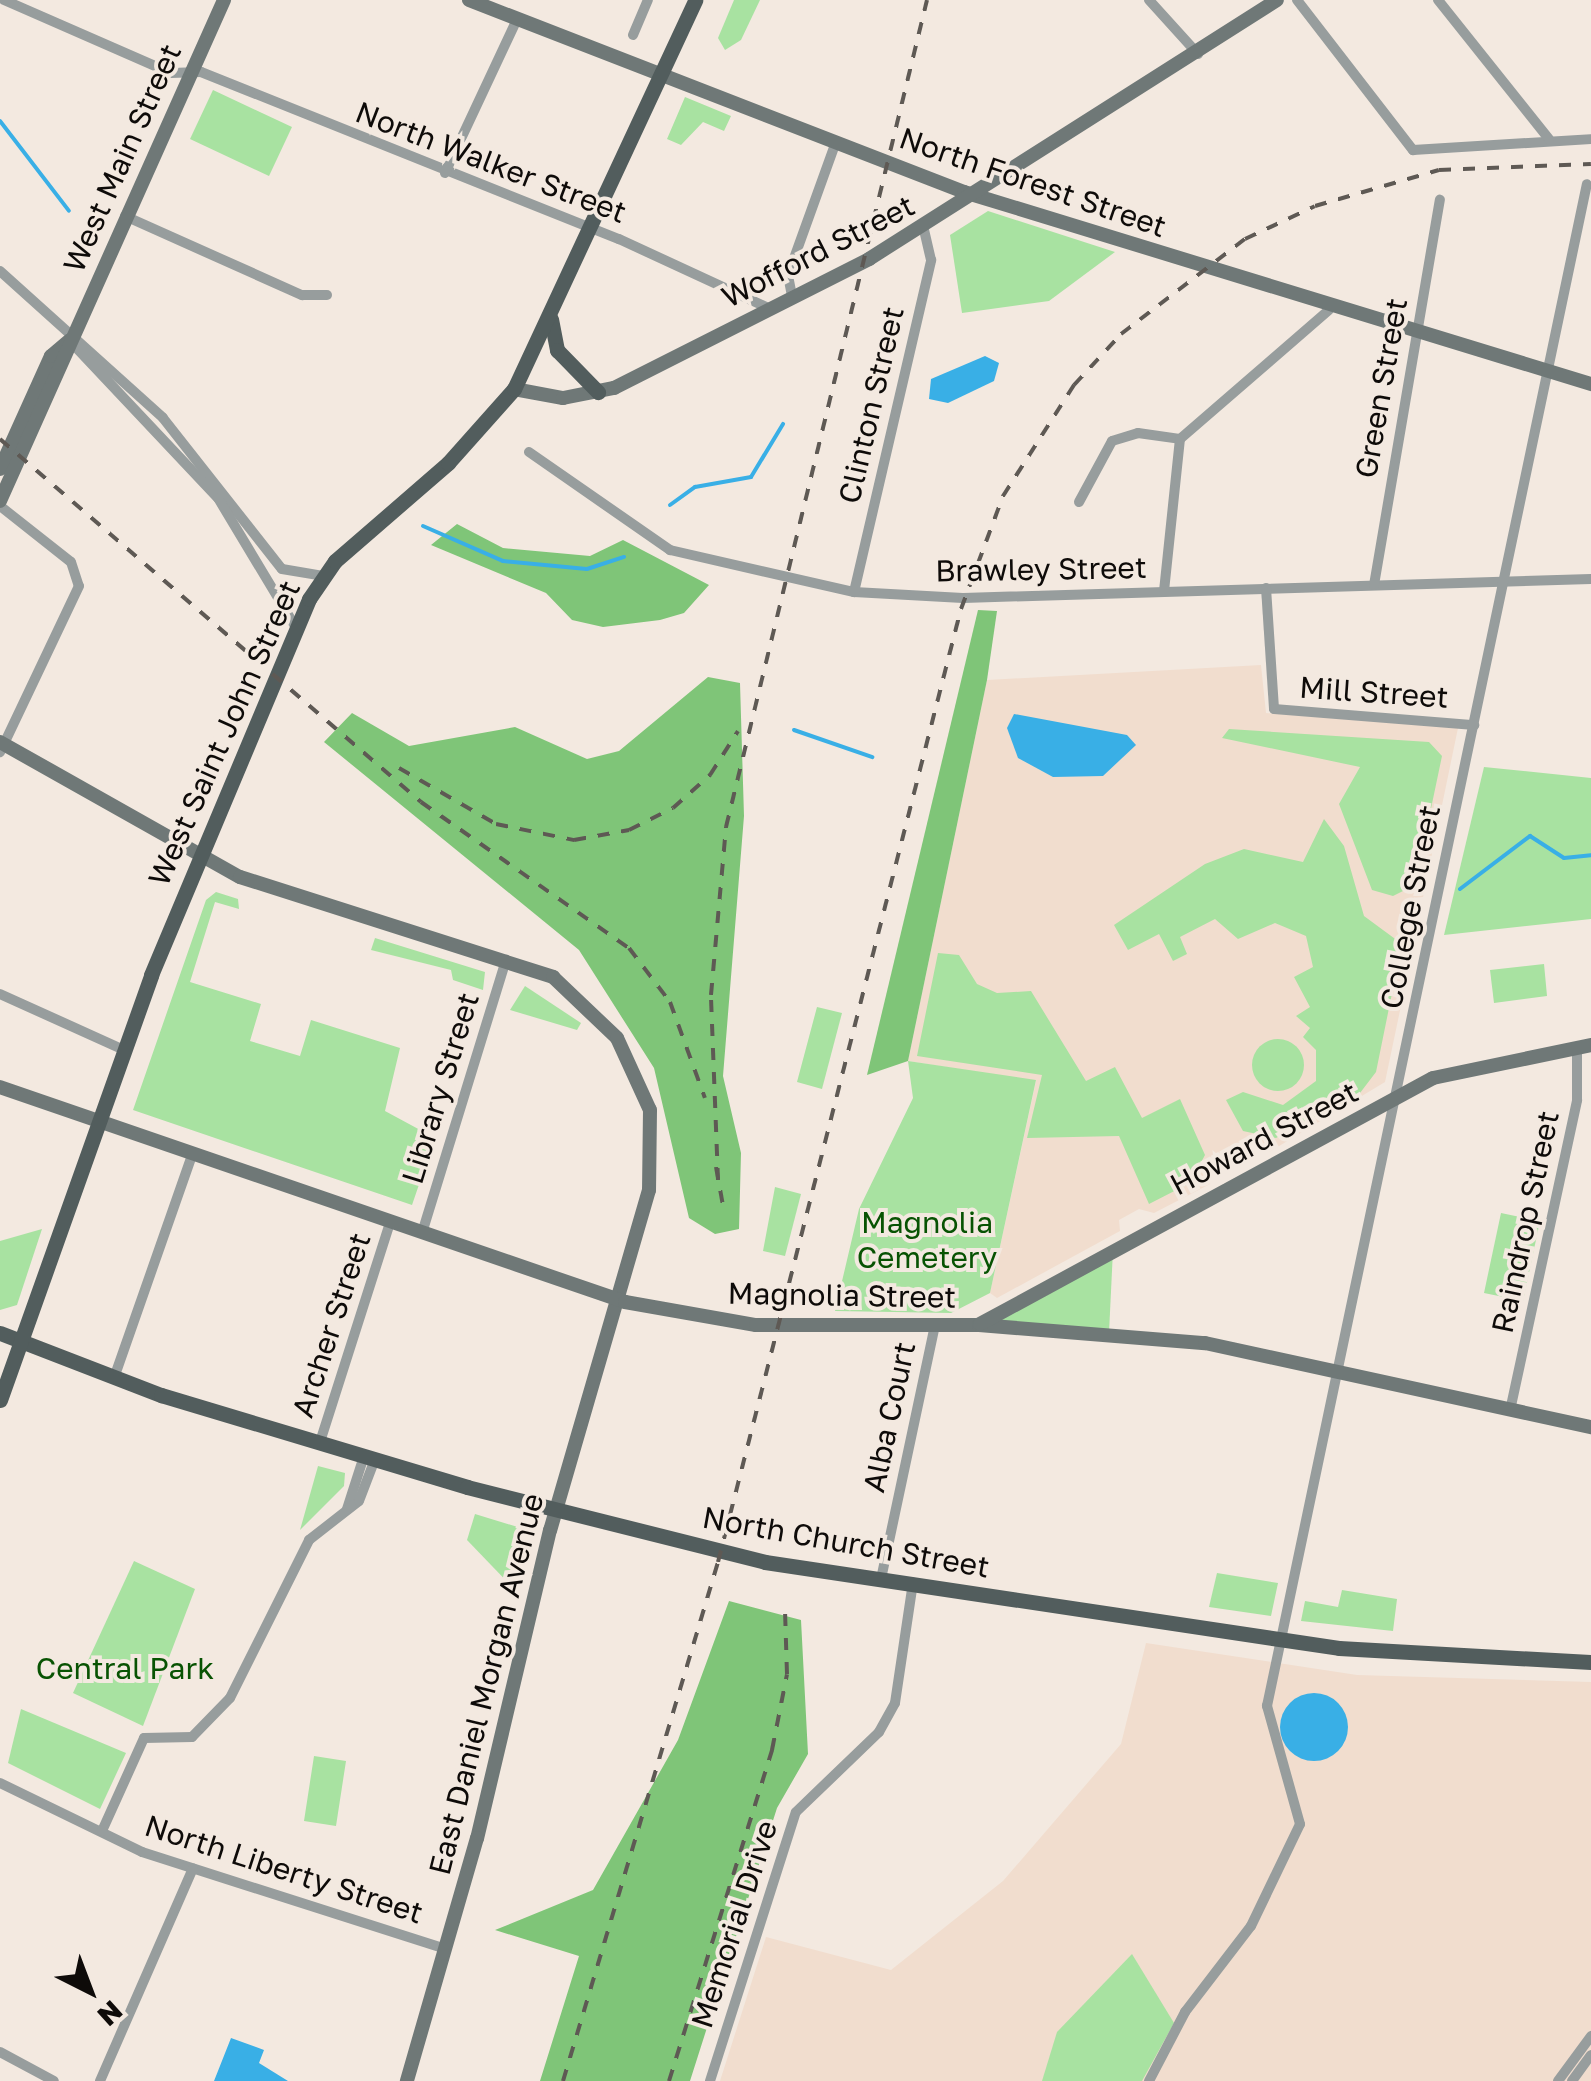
<!DOCTYPE html>
<style>
body{margin:0}
#map{position:relative;width:1591px;height:2081px;overflow:hidden;background:#f3e9e0;font-family:"Golos Text",sans-serif}
div>[style]{position:absolute}
[style*='--x']{left:calc(var(--x)*1px);top:calc(var(--y)*1px);width:calc(var(--w)*1px);rotate:calc(var(--a)*1deg)}
.education>*{inset:0;background:#f1ddce}
.green>*{inset:0;background:#a8e2a1}
.round{border-radius:50%}
.forest>*{inset:0;background:#7fc578}
.water>*{inset:0;background:#39afe6}
.stream>*{height:4px;margin:-2px;padding:0 2px;transform-origin:2px;border-radius:2px;background:#39afe6}
.street>*{height:10px;margin:-5px;padding:0 5px;transform-origin:5px;border-radius:5px;background:#979d9d}
.secondary>*{height:14px;margin:-7px;padding:0 7px;transform-origin:7px;border-radius:7px;background:#6f7877}
.primary>*{height:15px;margin:-7.5px;padding:0 7.5px;transform-origin:7.5px;border-radius:7.5px;background:#525d5d}
.rail>*{height:4px;margin-top:-2px;transform-origin:0;background:repeating-linear-gradient(90deg,#5e5954 0 12px,transparent 0 24px)}
span{translate:-50% -50%;white-space:nowrap;text-align:center;line-height:1.15;-webkit-text-stroke:8px #f3e9e0;paint-order:stroke}
.street-label{font-size:30px;color:#0e0b09}
.park-label{font-size:30px;color:#085303}
.north{position:absolute;left:40px;top:1941px;width:100px;height:100px;-webkit-text-stroke:8px #f3e9e0;paint-order:stroke;rotate:138deg;font-size:28px;font-weight:700;line-height:40px;text-align:center;color:#0e0b09}
.north::after{content:'';display:block;margin:auto;width:35px;height:45px;background:#0e0b09;clip-path:polygon(50% 0,100% 100%,50% 72%,0 100%)}
</style>
<div id="map">
<div class="education">
<i style="clip-path:polygon(1261px 665px,1266px 713px,1458px 728px,1423px 897px,1411px 898px,1404px 929px,1415px 939px,1385px 1082px,1269px 1152px,1256px 1138px,1214px 1160px,1210px 1184px,1154px 1213px,1139px 1209px,1119px 1220px,1120px 1231px,997px 1298px,990px 1293px,1036px 1081px,908px 1061px,987px 680px)"></i>
<i style="clip-path:polygon(1146px 1643px,1357px 1675px,1591px 1682px,1591px 2081px,720px 2081px,766px 1937px,891px 1970px,1003px 1881px,1121px 1744px)"></i>
</div>
<div class="green">
<i style="clip-path:polygon(734px 0,760px 0,741px 40px,725px 50px,718px 38px)"></i>
<i style="clip-path:polygon(213px 90px,292px 127px,269px 176px,190px 139px)"></i>
<i style="clip-path:polygon(685px 97px,731px 116px,724px 131px,703px 122px,681px 145px,667px 139px)"></i>
<i style="clip-path:polygon(988px 211px,1115px 252px,1049px 301px,962px 313px,950px 235px)"></i>
<i style="clip-path:polygon(1229px 729px,1429px 742px,1442px 756px,1415px 885px,1393px 896px,1372px 890px,1339px 804px,1360px 767px,1222px 738px)"></i>
<i style="clip-path:polygon(1484px 767px,1591px 778px,1591px 919px,1444px 935px)"></i>
<i style="clip-path:polygon(1324px 819px,1344px 846px,1364px 916px,1402px 944px,1376px 1072px,1360px 1093px,1276px 1138px,1243px 1131px,1226px 1100px,1243px 1092px,1283px 1105px,1316px 1081px,1316px 1050px,1303px 1037px,1310px 1028px,1296px 1016px,1310px 1007px,1294px 977px,1313px 967px,1306px 936px,1275px 923px,1238px 939px,1215px 919px,1180px 937px,1187px 954px,1173px 961px,1159px 934px,1128px 950px,1114px 925px,1205px 864px,1244px 849px,1303px 862px)"></i>
<i style="clip-path:polygon(216px 892px,238px 899px,239px 909px,215px 902px,190px 982px,261px 1004px,250px 1041px,300px 1056px,311px 1020px,400px 1048px,385px 1111px,435px 1138px,412px 1205px,133px 1110px,206px 900px)"></i>
<i style="clip-path:polygon(375px 938px,485px 972px,483px 990px,453px 980px,451px 970px,371px 950px)"></i>
<i style="clip-path:polygon(938px 953px,959px 955px,977px 984px,997px 993px,1031px 991px,1086px 1081px,1115px 1067px,1142px 1118px,1180px 1099px,1205px 1155px,1190px 1183px,1149px 1204px,1119px 1136px,1027px 1138px,1042px 1075px,917px 1056px)"></i>
<i style="clip-path:polygon(1544px 964px,1547px 996px,1494px 1003px,1490px 970px)"></i>
<i style="clip-path:polygon(525px 986px,581px 1023px,577px 1030px,510px 1010px)"></i>
<i style="clip-path:polygon(817px 1007px,842px 1013px,822px 1089px,797px 1082px)"></i>
<i class="round" style="left:1252px;top:1039px;width:52px;height:52px"></i>
<i style="clip-path:polygon(908px 1061px,1036px 1080px,990px 1293px,951px 1313px,835px 1311px,859px 1209px,913px 1098px)"></i>
<i style="clip-path:polygon(775px 1187px,801px 1194px,785px 1256px,763px 1251px)"></i>
<i style="clip-path:polygon(1501px 1213px,1540px 1221px,1523px 1301px,1484px 1293px)"></i>
<i style="clip-path:polygon(42px 1229px,17px 1305px,0 1310px,0 1241px)"></i>
<i style="clip-path:polygon(1113px 1250px,1109px 1333px,979px 1325px)"></i>
<i style="clip-path:polygon(318px 1466px,345px 1473px,344px 1486px,300px 1530px)"></i>
<i style="clip-path:polygon(475px 1514px,521px 1528px,513px 1588px,467px 1540px)"></i>
<i style="clip-path:polygon(134px 1561px,195px 1589px,143px 1726px,73px 1693px)"></i>
<i style="clip-path:polygon(1217px 1573px,1278px 1583px,1271px 1616px,1209px 1607px)"></i>
<i style="clip-path:polygon(1342px 1590px,1397px 1599px,1393px 1631px,1301px 1621px,1305px 1601px,1338px 1607px)"></i>
<i style="clip-path:polygon(21px 1709px,126px 1753px,100px 1809px,8px 1763px)"></i>
<i style="clip-path:polygon(314px 1756px,346px 1761px,336px 1826px,304px 1821px)"></i>
<i style="clip-path:polygon(1132px 1954px,1174px 2023px,1142px 2081px,1042px 2081px,1057px 2032px)"></i>
</div>
<div class="forest">
<i style="clip-path:polygon(457px 524px,503px 548px,590px 556px,623px 540px,709px 585px,684px 613px,660px 620px,603px 627px,572px 620px,546px 593px,431px 545px)"></i>
<i style="clip-path:polygon(978px 610px,997px 611px,987px 680px,908px 1061px,867px 1075px)"></i>
<i style="clip-path:polygon(708px 677px,740px 683px,744px 816px,723px 1076px,741px 1153px,739px 1229px,715px 1234px,689px 1218px,654px 1068px,579px 950px,324px 742px,352px 713px,409px 746px,515px 727px,587px 759px,619px 751px)"></i>
<i style="clip-path:polygon(729px 1601px,801px 1620px,808px 1754px,777px 1808px,690px 2081px,540px 2081px,579px 1956px,495px 1930px,593px 1890px,678px 1740px)"></i>
</div>
<div class="water">
<i style="clip-path:polygon(985px 356px,999px 363px,994px 381px,948px 403px,929px 399px,931px 379px)"></i>
<i style="clip-path:polygon(1014px 714px,1127px 735px,1136px 745px,1103px 776px,1053px 777px,1018px 758px,1007px 728px)"></i>
<i class="round" style="left:1280px;top:1693px;width:68px;height:68px"></i>
<i style="clip-path:polygon(231px 2038px,264px 2050px,259px 2063px,288px 2081px,214px 2081px)"></i>
</div>
<div class="stream">
<i style="--x:0;--y:121;--w:113;--a:52.5"></i>
<i style="--x:670;--y:505;--w:31;--a:-36"></i>
<i style="--x:695;--y:487;--w:57;--a:-10.1"></i>
<i style="--x:751;--y:477;--w:62;--a:-58.9"></i>
<i style="--x:423;--y:526;--w:87;--a:23.6"></i>
<i style="--x:503;--y:561;--w:84;--a:5.4"></i>
<i style="--x:587;--y:569;--w:39;--a:-18"></i>
<i style="--x:794;--y:730;--w:83;--a:19.1"></i>
<i style="--x:1460;--y:889;--w:88;--a:-37.1"></i>
<i style="--x:1530;--y:836;--w:40;--a:32.9"></i>
<i style="--x:1564;--y:858;--w:27;--a:-6"></i>
</div>
<div class="street">
<i style="--x:4;--y:0;--w:182;--a:23.6"></i>
<i style="--x:171;--y:73;--w:30;--a:-2"></i>
<i style="--x:201;--y:72;--w:450;--a:21.8"></i>
<i style="--x:619;--y:239;--w:164;--a:24.8"></i>
<i style="--x:1149;--y:0;--w:73;--a:47.8"></i>
<i style="--x:1297;--y:0;--w:190;--a:52.3"></i>
<i style="--x:1413;--y:150;--w:178;--a:-3.5"></i>
<i style="--x:1438;--y:0;--w:178;--a:51.4"></i>
<i style="--x:633;--y:35;--w:38;--a:-67"></i>
<i style="--x:445;--y:173;--w:170;--a:-64.9"></i>
<i style="--x:125;--y:216;--w:194;--a:24.1"></i>
<i style="--x:302;--y:295;--w:25;--a:0"></i>
<i style="--x:0;--y:271;--w:219;--a:42"></i>
<i style="--x:163;--y:418;--w:192;--a:51.8"></i>
<i style="--x:282;--y:569;--w:43;--a:9.5"></i>
<i style="--x:792;--y:296;--w:21;--a:-101"></i>
<i style="--x:788;--y:275;--w:141;--a:-70.2"></i>
<i style="--x:70;--y:341;--w:216;--a:46.7"></i>
<i style="--x:218;--y:498;--w:152;--a:59"></i>
<i style="--x:529;--y:452;--w:172;--a:34.8"></i>
<i style="--x:670;--y:550;--w:189;--a:12.9"></i>
<i style="--x:854;--y:592;--w:109;--a:3.2"></i>
<i style="--x:963;--y:598;--w:628;--a:-1.73"></i>
<i style="--x:1079;--y:502;--w:69;--a:-61.6"></i>
<i style="--x:1112;--y:441;--w:27;--a:-17"></i>
<i style="--x:1138;--y:433;--w:42;--a:8.1"></i>
<i style="--x:0;--y:506;--w:90;--a:38.3"></i>
<i style="--x:71;--y:562;--w:25;--a:72"></i>
<i style="--x:79;--y:586;--w:184;--a:115.4"></i>
<i style="--x:1374;--y:585;--w:391;--a:-80.3"></i>
<i style="--x:1266;--y:588;--w:121;--a:86.2"></i>
<i style="--x:1274;--y:709;--w:201;--a:4.6"></i>
<i style="--x:1164;--y:591;--w:153;--a:-84"></i>
<i style="--x:1180;--y:439;--w:197;--a:-40.9"></i>
<i style="--x:854;--y:592;--w:341;--a:-76.9"></i>
<i style="--x:931;--y:260;--w:31;--a:-103"></i>
<i style="--x:0;--y:994;--w:136;--a:24.3"></i>
<i style="--x:422;--y:1233;--w:286;--a:-72.9"></i>
<i style="--x:114;--y:1378;--w:236;--a:-70.7"></i>
<i style="--x:1511;--y:1406;--w:313;--a:-77.8"></i>
<i style="--x:1577;--y:1100;--w:53;--a:-90"></i>
<i style="--x:320;--y:1442;--w:231;--a:-72.3"></i>
<i style="--x:347;--y:1509;--w:56;--a:-72.2"></i>
<i style="--x:881;--y:1579;--w:260;--a:-78"></i>
<i style="--x:0;--y:1783;--w:158;--a:25.9"></i>
<i style="--x:142;--y:1852;--w:319;--a:17.7"></i>
<i style="--x:102;--y:1831;--w:102;--a:-65.7"></i>
<i style="--x:144;--y:1738;--w:48;--a:-1.2"></i>
<i style="--x:192;--y:1737;--w:54;--a:-45.7"></i>
<i style="--x:230;--y:1698;--w:177;--a:-63.4"></i>
<i style="--x:309;--y:1540;--w:63;--a:-38"></i>
<i style="--x:359;--y:1501;--w:45;--a:-69.1"></i>
<i style="--x:0;--y:2052;--w:61;--a:28.2"></i>
<i style="--x:100;--y:2081;--w:232;--a:-66.4"></i>
<i style="--x:710;--y:2081;--w:282;--a:-72.3"></i>
<i style="--x:796;--y:1812;--w:115;--a:-43.9"></i>
<i style="--x:879;--y:1732;--w:33;--a:-61"></i>
<i style="--x:895;--y:1703;--w:122;--a:-81.5"></i>
<i style="--x:1149;--y:2081;--w:78;--a:-62.4"></i>
<i style="--x:1185;--y:2012;--w:108;--a:-52.5"></i>
<i style="--x:1251;--y:1926;--w:113;--a:-64.3"></i>
<i style="--x:1300;--y:1824;--w:123;--a:-105.6"></i>
<i style="--x:1267;--y:1706;--w:1555;--a:-78.13"></i>
<i style="--x:1558;--y:2081;--w:56;--a:-53.7"></i>
<i style="--x:1572;--y:2081;--w:32;--a:-54"></i>
</div>
<div class="secondary">
<i style="--x:469;--y:0;--w:531;--a:21.2"></i>
<i style="--x:964;--y:192;--w:656;--a:17.03"></i>
<i style="--x:514;--y:389;--w:50;--a:10.4"></i>
<i style="--x:563;--y:398;--w:52;--a:-11.1"></i>
<i style="--x:614;--y:388;--w:286;--a:-26.8"></i>
<i style="--x:869;--y:259;--w:483;--a:-32.4"></i>
<i style="--x:0;--y:469;--w:124;--a:-65.7"></i>
<i style="--x:51;--y:356;--w:25;--a:-40"></i>
<i style="--x:0;--y:501;--w:549;--a:-65.91"></i>
<i style="--x:0;--y:742;--w:275;--a:29.4"></i>
<i style="--x:240;--y:877;--w:329;--a:17.7"></i>
<i style="--x:553;--y:977;--w:88;--a:43.6"></i>
<i style="--x:617;--y:1038;--w:79;--a:65.4"></i>
<i style="--x:650;--y:1110;--w:80;--a:90.7"></i>
<i style="--x:649;--y:1190;--w:354;--a:106.2"></i>
<i style="--x:550;--y:1530;--w:317;--a:103.3"></i>
<i style="--x:477;--y:1838;--w:253;--a:106.1"></i>
<i style="--x:0;--y:1087;--w:661;--a:18.98"></i>
<i style="--x:625;--y:1302;--w:133;--a:10"></i>
<i style="--x:756;--y:1325;--w:223;--a:0"></i>
<i style="--x:979;--y:1325;--w:227;--a:4.6"></i>
<i style="--x:1205;--y:1343;--w:395;--a:12.3"></i>
<i style="--x:980;--y:1324;--w:515;--a:-28.5"></i>
<i style="--x:1433;--y:1078;--w:161;--a:-11.8"></i>
</div>
<div class="primary">
<i style="--x:551;--y:319;--w:32;--a:79"></i>
<i style="--x:557;--y:350;--w:59;--a:45.7"></i>
<i style="--x:0;--y:1333;--w:173;--a:21.1"></i>
<i style="--x:161;--y:1395;--w:320;--a:16.7"></i>
<i style="--x:467;--y:1487;--w:307;--a:14.1"></i>
<i style="--x:765;--y:1562;--w:580;--a:8.52"></i>
<i style="--x:1339;--y:1648;--w:252;--a:3.2"></i>
<i style="--x:0;--y:1400;--w:451;--a:-70.4"></i>
<i style="--x:151;--y:975;--w:408;--a:-67.2"></i>
<i style="--x:309;--y:599;--w:46;--a:-55.6"></i>
<i style="--x:335;--y:561;--w:150;--a:-40.9"></i>
<i style="--x:448;--y:463;--w:99;--a:-48.3"></i>
<i style="--x:514;--y:389;--w:429;--a:-65"></i>
</div>
<div class="rail">
<i style="--x:0;--y:439;--w:556;--a:40.77"></i>
<i style="--x:421;--y:802;--w:254;--a:35.1"></i>
<i style="--x:629;--y:948;--w:68;--a:52.8"></i>
<i style="--x:670;--y:1002;--w:102;--a:70"></i>
<i style="--x:399;--y:768;--w:112;--a:30"></i>
<i style="--x:496;--y:824;--w:80;--a:11.6"></i>
<i style="--x:574;--y:840;--w:56;--a:-10.3"></i>
<i style="--x:629;--y:830;--w:49;--a:-26.6"></i>
<i style="--x:673;--y:808;--w:50;--a:-41.7"></i>
<i style="--x:710;--y:775;--w:52;--a:-57.5"></i>
<i style="--x:716;--y:1167;--w:45;--a:79.7"></i>
<i style="--x:718;--y:1180;--w:185;--a:-92.2"></i>
<i style="--x:711;--y:995;--w:169;--a:-84.9"></i>
<i style="--x:726;--y:827;--w:851;--a:-76.34"></i>
<i style="--x:563;--y:2081;--w:542;--a:-73.37"></i>
<i style="--x:718;--y:1562;--w:983;--a:-75.7"></i>
<i style="--x:961;--y:609;--w:121;--a:-69.6"></i>
<i style="--x:1003;--y:496;--w:132;--a:-57.4"></i>
<i style="--x:1074;--y:385;--w:69;--a:-47.3"></i>
<i style="--x:1121;--y:334;--w:156;--a:-37.5"></i>
<i style="--x:1245;--y:239;--w:77;--a:-25.2"></i>
<i style="--x:1315;--y:206;--w:129;--a:-16.2"></i>
<i style="--x:1439;--y:170;--w:152;--a:-2.3"></i>
<i style="--x:669;--y:2081;--w:347;--a:-72.7"></i>
<i style="--x:772;--y:1750;--w:77;--a:-78.8"></i>
<i style="--x:787;--y:1674;--w:62;--a:-91.8"></i>
</div>
<div class="street-label">
<span style="left:122px;top:158px;rotate:-66deg">West Main Street</span>
<span style="left:491px;top:162px;rotate:21deg">North Walker Street</span>
<span style="left:1033px;top:182px;rotate:19deg">North Forest Street</span>
<span style="left:818px;top:251px;rotate:-27deg">Wofford Street</span>
<span style="left:1381px;top:388px;rotate:-80deg">Green Street</span>
<span style="left:871px;top:405px;rotate:-77deg">Clinton Street</span>
<span style="left:1041px;top:569px;rotate:-1deg">Brawley Street</span>
<span style="left:1374px;top:692px;rotate:4deg">Mill Street</span>
<span style="left:224px;top:733px;rotate:-66deg">West Saint John Street</span>
<span style="left:1410px;top:907px;rotate:-79deg">College Street</span>
<span style="left:440px;top:1088px;rotate:-73deg">Library Street</span>
<span style="left:1264px;top:1138px;rotate:-28deg">Howard Street</span>
<span style="left:1525px;top:1222px;rotate:-78deg">Raindrop Street</span>
<span style="left:842px;top:1295px;rotate:1deg">Magnolia Street</span>
<span style="left:331px;top:1325px;rotate:-72deg">Archer Street</span>
<span style="left:889px;top:1417px;rotate:-78deg">Alba Court</span>
<span style="left:846px;top:1542px;rotate:10deg">North Church Street</span>
<span style="left:486px;top:1684px;rotate:-76deg">East Daniel Morgan Avenue</span>
<span style="left:284px;top:1869px;rotate:18deg">North Liberty Street</span>
<span style="left:734px;top:1924px;rotate:-72deg">Memorial Drive</span>
</div>
<div class="park-label">
<span style="left:927px;top:1239px">Magnolia<br>Cemetery</span>
<span style="left:125px;top:1668px">Central Park</span>
</div>
<div class="north">N</div>
</div>
